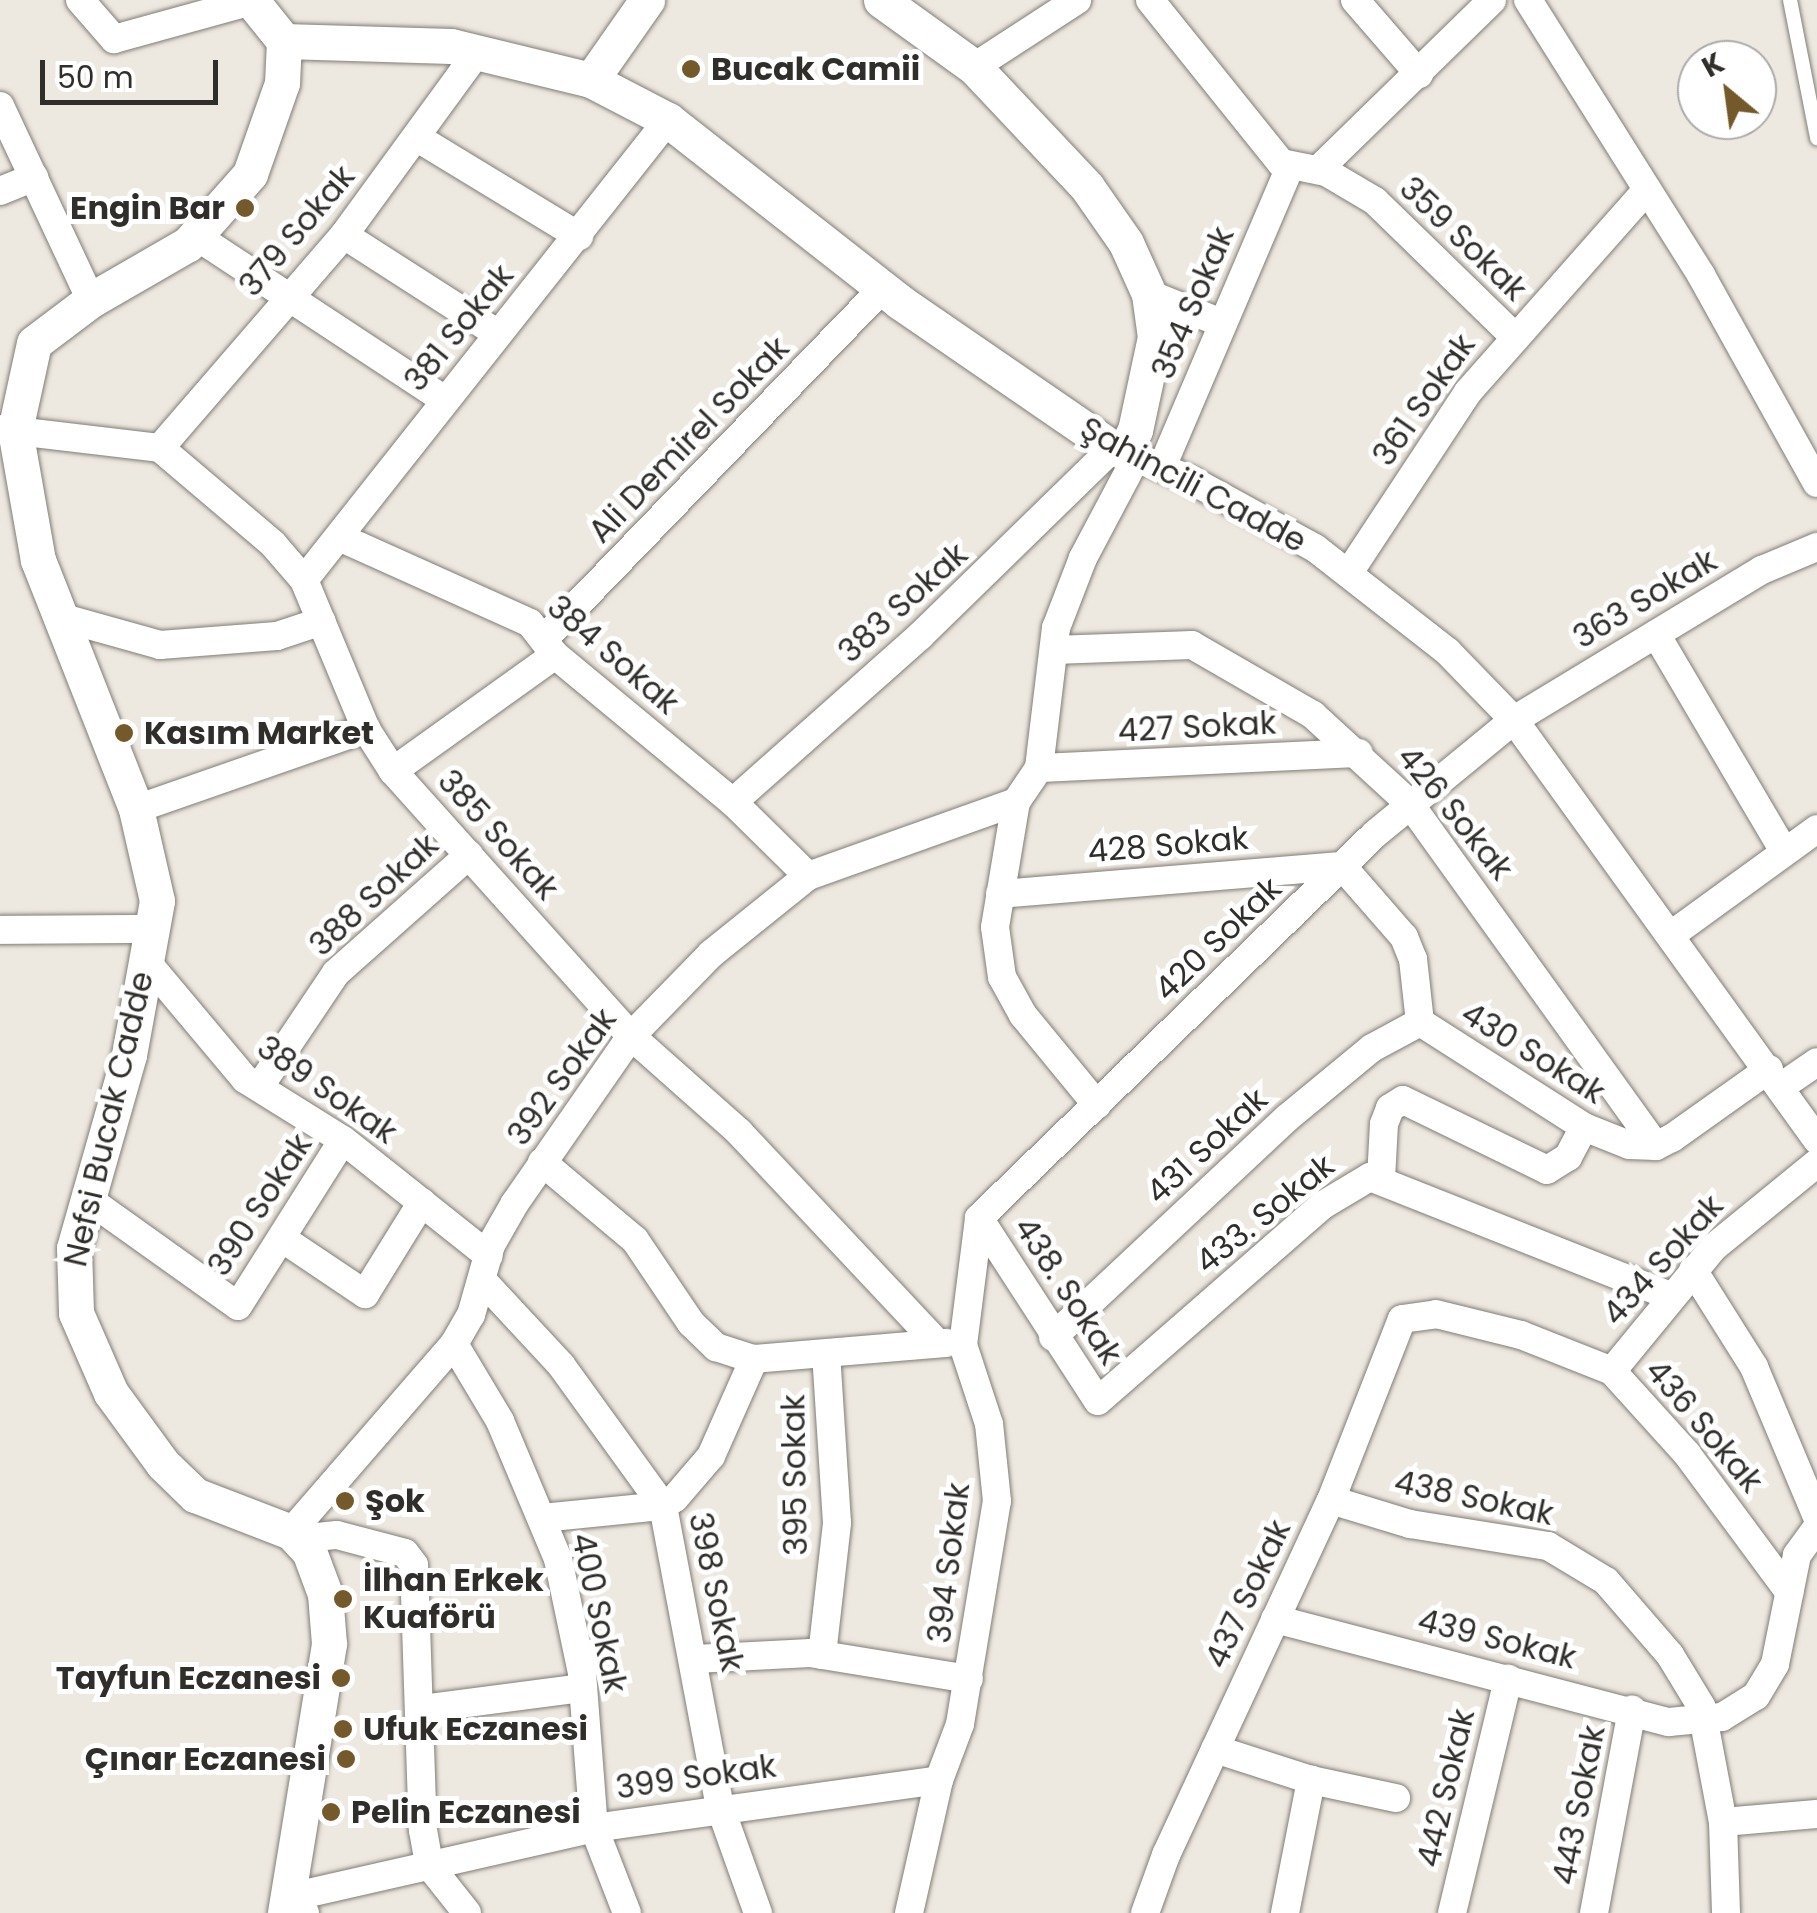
<!DOCTYPE html>
<meta charset="utf-8">
<style>
body{margin:0}
#map{position:relative;width:1817px;height:1913px;overflow:hidden;background:#ede8e0;font-family:Poppins,sans-serif}
div>[style]{position:absolute}
[style*='--x']{left:calc(var(--x)*1px);top:calc(var(--y)*1px);width:calc(var(--w)*1px);rotate:calc(var(--a)*1deg)}
.roads{filter:drop-shadow(0 0 2px #817d76) drop-shadow(0 0 2px #817d76)}
.service>*{height:14px;margin:-7px;padding:0 7px;transform-origin:7px;border-radius:7px;background:#fff}
.minor>*{height:28px;margin:-14px;padding:0 14px;transform-origin:14px;border-radius:14px;background:#fff}
.tertiary>*{height:35px;margin:-17.5px;padding:0 17.5px;transform-origin:17.5px;border-radius:17.5px;background:#fff}
.dots>*{width:28px;height:28px;translate:-50% -50%;box-sizing:border-box;border:5px solid #fff;border-radius:50%}
span{translate:-50% -50%;white-space:nowrap;text-align:center;line-height:1.15;-webkit-text-stroke:10px #fff;paint-order:stroke}
.poi-label{font-size:32px;color:#302e2b;font-weight:700}
.left{translate:0 -50%;text-align:left}
.right{translate:-100% -50%;text-align:right}
.street-label{font-size:32px;color:#302e2b}
.north{position:absolute;left:1677px;top:40px;width:100px;height:100px;box-sizing:border-box;background:#fff;border:2px solid #acabaa;border-radius:50%;rotate:331deg;font-size:28px;font-weight:700;line-height:40px;text-align:center;color:#302e2b}
.north::after{content:'';display:block;margin:auto;width:35px;height:45px;background:#74592b;clip-path:polygon(50% 0,100% 100%,50% 72%,0 100%)}
.scale{position:absolute;left:40px;top:60px;width:178px;height:45px;box-sizing:border-box;border:5px solid #302e2b;border-top:0;padding-left:12px;font-size:30px;line-height:35px;white-space:nowrap;color:#302e2b;-webkit-text-stroke:8px #fff;paint-order:stroke}
</style>
<div id="map">
<div class="roads">
<div class="service">
<i style="--x:1790;--y:0;--w:141;--a:78.9"></i>
</div>
<div class="minor">
<i style="--x:80;--y:0;--w:52;--a:48.9"></i>
<i style="--x:114;--y:39;--w:143;--a:-15.4"></i>
<i style="--x:1150;--y:0;--w:209;--a:51.2"></i>
<i style="--x:1281;--y:163;--w:46;--a:11.3"></i>
<i style="--x:1326;--y:172;--w:57;--a:30.6"></i>
<i style="--x:1375;--y:201;--w:192;--a:44.2"></i>
<i style="--x:1355;--y:0;--w:98;--a:49.1"></i>
<i style="--x:1528;--y:0;--w:325;--a:57.8"></i>
<i style="--x:1701;--y:275;--w:238;--a:60.9"></i>
<i style="--x:974;--y:67;--w:123;--a:-33"></i>
<i style="--x:0;--y:106;--w:214;--a:64.9"></i>
<i style="--x:416;--y:137;--w:191;--a:31.3"></i>
<i style="--x:1318;--y:170;--w:243;--a:-44.3"></i>
<i style="--x:0;--y:191;--w:37;--a:-22"></i>
<i style="--x:344;--y:235;--w:183;--a:32.7"></i>
<i style="--x:196;--y:236;--w:298;--a:33.4"></i>
<i style="--x:1149;--y:294;--w:79;--a:21.7"></i>
<i style="--x:0;--y:429;--w:161;--a:6.8"></i>
<i style="--x:160;--y:448;--w:148;--a:40.3"></i>
<i style="--x:273;--y:544;--w:48;--a:49.3"></i>
<i style="--x:304;--y:580;--w:161;--a:67.4"></i>
<i style="--x:366;--y:729;--w:50;--a:57.3"></i>
<i style="--x:393;--y:771;--w:356;--a:48.1"></i>
<i style="--x:631;--y:1036;--w:144;--a:41.6"></i>
<i style="--x:739;--y:1132;--w:288;--a:46.8"></i>
<i style="--x:1107;--y:444;--w:94;--a:23.3"></i>
<i style="--x:1193;--y:481;--w:139;--a:28.8"></i>
<i style="--x:1315;--y:548;--w:169;--a:38"></i>
<i style="--x:1448;--y:652;--w:95;--a:45.9"></i>
<i style="--x:1514;--y:720;--w:518;--a:54.19"></i>
<i style="--x:160;--y:448;--w:281;--a:-49.2"></i>
<i style="--x:344;--y:235;--w:228;--a:-53.9"></i>
<i style="--x:1162;--y:467;--w:326;--a:-66.9"></i>
<i style="--x:339;--y:537;--w:209;--a:24.2"></i>
<i style="--x:530;--y:623;--w:41;--a:52"></i>
<i style="--x:555;--y:655;--w:231;--a:39.6"></i>
<i style="--x:733;--y:802;--w:105;--a:44.6"></i>
<i style="--x:1350;--y:571;--w:214;--a:-56.6"></i>
<i style="--x:1468;--y:392;--w:270;--a:-48.5"></i>
<i style="--x:304;--y:580;--w:587;--a:-51.65"></i>
<i style="--x:60;--y:617;--w:104;--a:15.6"></i>
<i style="--x:160;--y:645;--w:117;--a:-4.4"></i>
<i style="--x:277;--y:636;--w:47;--a:-18.4"></i>
<i style="--x:1656;--y:634;--w:252;--a:59.5"></i>
<i style="--x:544;--y:639;--w:488;--a:-46"></i>
<i style="--x:1054;--y:650;--w:138;--a:-2.1"></i>
<i style="--x:1192;--y:645;--w:140;--a:30"></i>
<i style="--x:1313;--y:715;--w:132;--a:42.5"></i>
<i style="--x:1410;--y:804;--w:421;--a:54.3"></i>
<i style="--x:1039;--y:768;--w:320;--a:-2.7"></i>
<i style="--x:393;--y:771;--w:199;--a:-35.6"></i>
<i style="--x:733;--y:802;--w:250;--a:-41.6"></i>
<i style="--x:920;--y:636;--w:271;--a:-44.3"></i>
<i style="--x:136;--y:809;--w:244;--a:-19.2"></i>
<i style="--x:1000;--y:894;--w:343;--a:-4.7"></i>
<i style="--x:1342;--y:866;--w:94;--a:48.9"></i>
<i style="--x:1404;--y:937;--w:24;--a:68"></i>
<i style="--x:1413;--y:959;--w:63;--a:83.7"></i>
<i style="--x:1420;--y:1022;--w:195;--a:32.6"></i>
<i style="--x:1584;--y:1127;--w:48;--a:21.8"></i>
<i style="--x:1629;--y:1145;--w:27;--a:2"></i>
<i style="--x:1656;--y:1146;--w:18;--a:-27"></i>
<i style="--x:1672;--y:1138;--w:119;--a:-35.4"></i>
<i style="--x:0;--y:930;--w:152;--a:-0.4"></i>
<i style="--x:1671;--y:935;--w:180;--a:-36"></i>
<i style="--x:146;--y:961;--w:154;--a:50"></i>
<i style="--x:245;--y:1079;--w:115;--a:31.9"></i>
<i style="--x:343;--y:1140;--w:186;--a:38.5"></i>
<i style="--x:260;--y:1086;--w:136;--a:-56.1"></i>
<i style="--x:336;--y:973;--w:178;--a:-41.6"></i>
<i style="--x:1782;--y:1086;--w:42;--a:-34.4"></i>
<i style="--x:1097;--y:1105;--w:117;--a:-129.4"></i>
<i style="--x:1023;--y:1015;--w:43;--a:-118.9"></i>
<i style="--x:1002;--y:977;--w:50;--a:-98"></i>
<i style="--x:995;--y:927;--w:127;--a:-80.5"></i>
<i style="--x:1016;--y:802;--w:41;--a:-55.9"></i>
<i style="--x:1039;--y:768;--w:141;--a:-83.1"></i>
<i style="--x:1056;--y:628;--w:75;--a:-68.9"></i>
<i style="--x:1083;--y:558;--w:113;--a:-62.1"></i>
<i style="--x:542;--y:1162;--w:121;--a:40"></i>
<i style="--x:635;--y:1240;--w:100;--a:56"></i>
<i style="--x:691;--y:1323;--w:35;--a:44"></i>
<i style="--x:716;--y:1347;--w:40;--a:18"></i>
<i style="--x:754;--y:1359;--w:193;--a:-4.8"></i>
<i style="--x:1381;--y:1179;--w:55;--a:-86.9"></i>
<i style="--x:1384;--y:1124;--w:17;--a:-69"></i>
<i style="--x:1390;--y:1108;--w:15;--a:-32"></i>
<i style="--x:1403;--y:1100;--w:160;--a:25.9"></i>
<i style="--x:1547;--y:1170;--w:25;--a:-32"></i>
<i style="--x:1568;--y:1157;--w:34;--a:-62"></i>
<i style="--x:88;--y:1199;--w:184;--a:35.5"></i>
<i style="--x:238;--y:1306;--w:196;--a:-57.7"></i>
<i style="--x:979;--y:1218;--w:218;--a:57"></i>
<i style="--x:1098;--y:1401;--w:298;--a:-41.1"></i>
<i style="--x:1323;--y:1205;--w:55;--a:-30.8"></i>
<i style="--x:1370;--y:1177;--w:323;--a:21.6"></i>
<i style="--x:283;--y:1239;--w:99;--a:33.9"></i>
<i style="--x:365;--y:1294;--w:108;--a:-58.2"></i>
<i style="--x:1693;--y:1270;--w:115;--a:57.8"></i>
<i style="--x:1754;--y:1367;--w:163;--a:67.2"></i>
<i style="--x:483;--y:1281;--w:115;--a:47.1"></i>
<i style="--x:561;--y:1365;--w:174;--a:54.1"></i>
<i style="--x:663;--y:1506;--w:306;--a:79.3"></i>
<i style="--x:720;--y:1807;--w:113;--a:70.3"></i>
<i style="--x:1053;--y:1337;--w:320;--a:-43.1"></i>
<i style="--x:1287;--y:1118;--w:110;--a:-39.5"></i>
<i style="--x:1372;--y:1048;--w:55;--a:-28.4"></i>
<i style="--x:454;--y:1344;--w:90;--a:59.1"></i>
<i style="--x:500;--y:1421;--w:150;--a:67.2"></i>
<i style="--x:558;--y:1559;--w:116;--a:78.1"></i>
<i style="--x:582;--y:1673;--w:155;--a:85.6"></i>
<i style="--x:594;--y:1828;--w:91;--a:68.8"></i>
<i style="--x:1612;--y:1371;--w:161;--a:-50.6"></i>
<i style="--x:1714;--y:1247;--w:133;--a:-39.2"></i>
<i style="--x:1331;--y:1500;--w:83;--a:16.9"></i>
<i style="--x:1410;--y:1524;--w:140;--a:9.1"></i>
<i style="--x:1548;--y:1546;--w:68;--a:31.1"></i>
<i style="--x:1606;--y:1581;--w:98;--a:49.1"></i>
<i style="--x:1670;--y:1655;--w:60;--a:58.7"></i>
<i style="--x:1701;--y:1706;--w:118;--a:79.3"></i>
<i style="--x:1723;--y:1822;--w:91;--a:88.1"></i>
<i style="--x:542;--y:1518;--w:122;--a:-5.7"></i>
<i style="--x:663;--y:1506;--w:14;--a:-34"></i>
<i style="--x:675;--y:1498;--w:55;--a:-49.4"></i>
<i style="--x:711;--y:1456;--w:106;--a:-66.1"></i>
<i style="--x:291;--y:1532;--w:249;--a:-49.1"></i>
<i style="--x:454;--y:1344;--w:34;--a:-60"></i>
<i style="--x:471;--y:1315;--w:73;--a:-74.1"></i>
<i style="--x:491;--y:1245;--w:48;--a:-60.3"></i>
<i style="--x:515;--y:1203;--w:203;--a:-55.2"></i>
<i style="--x:631;--y:1036;--w:115;--a:-45.7"></i>
<i style="--x:711;--y:954;--w:124;--a:-38.8"></i>
<i style="--x:808;--y:876;--w:221;--a:-19.6"></i>
<i style="--x:298;--y:1539;--w:39;--a:-6"></i>
<i style="--x:337;--y:1535;--w:70;--a:14.8"></i>
<i style="--x:405;--y:1553;--w:15;--a:53"></i>
<i style="--x:414;--y:1565;--w:265;--a:88.1"></i>
<i style="--x:423;--y:1830;--w:36;--a:80"></i>
<i style="--x:429;--y:1865;--w:61;--a:51.6"></i>
<i style="--x:1275;--y:1619;--w:407;--a:14.7"></i>
<i style="--x:1669;--y:1722;--w:53;--a:-5.4"></i>
<i style="--x:1722;--y:1717;--w:40;--a:-32"></i>
<i style="--x:1756;--y:1696;--w:37;--a:-59"></i>
<i style="--x:1775;--y:1664;--w:111;--a:-78.6"></i>
<i style="--x:1797;--y:1555;--w:34;--a:-54"></i>
<i style="--x:822;--y:1655;--w:133;--a:-83.5"></i>
<i style="--x:837;--y:1523;--w:170;--a:-93.7"></i>
<i style="--x:695;--y:1659;--w:115;--a:-3"></i>
<i style="--x:810;--y:1653;--w:161;--a:9.3"></i>
<i style="--x:421;--y:1709;--w:163;--a:-7.4"></i>
<i style="--x:1215;--y:1749;--w:101;--a:17.9"></i>
<i style="--x:1311;--y:1780;--w:87;--a:12"></i>
<i style="--x:1723;--y:1822;--w:94;--a:-4.9"></i>
<i style="--x:305;--y:1913;--w:21;--a:-131"></i>
<i style="--x:291;--y:1897;--w:311;--a:-12.8"></i>
<i style="--x:594;--y:1828;--w:348;--a:-7.9"></i>
<i style="--x:909;--y:1913;--w:136;--a:-77.3"></i>
<i style="--x:939;--y:1780;--w:60;--a:-69.4"></i>
<i style="--x:960;--y:1724;--w:226;--a:-80.6"></i>
<i style="--x:997;--y:1501;--w:77;--a:-95.9"></i>
<i style="--x:989;--y:1424;--w:83;--a:-108.2"></i>
<i style="--x:963;--y:1345;--w:128;--a:-82.8"></i>
<i style="--x:979;--y:1218;--w:552;--a:-44.12"></i>
<i style="--x:1375;--y:834;--w:180;--a:-39.4"></i>
<i style="--x:1514;--y:720;--w:290;--a:-31.2"></i>
<i style="--x:1762;--y:570;--w:60;--a:-22.7"></i>
<i style="--x:1145;--y:1913;--w:62;--a:-70.1"></i>
<i style="--x:1166;--y:1855;--w:391;--a:-65.1"></i>
<i style="--x:1331;--y:1500;--w:194;--a:-68.6"></i>
<i style="--x:1402;--y:1319;--w:34;--a:-8"></i>
<i style="--x:1436;--y:1314;--w:88;--a:13.9"></i>
<i style="--x:1521;--y:1335;--w:98;--a:21.6"></i>
<i style="--x:1612;--y:1371;--w:112;--a:47.9"></i>
<i style="--x:1687;--y:1454;--w:172;--a:53.5"></i>
<i style="--x:1285;--y:1913;--w:136;--a:-78.9"></i>
<i style="--x:1452;--y:1913;--w:241;--a:-76.5"></i>
<i style="--x:1594;--y:1913;--w:207;--a:-79.4"></i>
</div>
<div class="tertiary">
<i style="--x:251;--y:0;--w:53;--a:51.2"></i>
<i style="--x:284;--y:41;--w:42;--a:92.7"></i>
<i style="--x:282;--y:83;--w:96;--a:109.4"></i>
<i style="--x:250;--y:174;--w:94;--a:131.5"></i>
<i style="--x:188;--y:244;--w:112;--a:150"></i>
<i style="--x:91;--y:300;--w:71;--a:143"></i>
<i style="--x:34;--y:343;--w:89;--a:102.3"></i>
<i style="--x:15;--y:430;--w:132;--a:80"></i>
<i style="--x:38;--y:560;--w:268;--a:68.5"></i>
<i style="--x:136;--y:809;--w:94;--a:77.1"></i>
<i style="--x:157;--y:901;--w:157;--a:100.3"></i>
<i style="--x:129;--y:1055;--w:201;--a:105.9"></i>
<i style="--x:74;--y:1248;--w:65;--a:88.2"></i>
<i style="--x:76;--y:1313;--w:87;--a:66.4"></i>
<i style="--x:111;--y:1393;--w:88;--a:53.8"></i>
<i style="--x:163;--y:1464;--w:45;--a:44.1"></i>
<i style="--x:195;--y:1495;--w:103;--a:21.1"></i>
<i style="--x:291;--y:1532;--w:26;--a:47"></i>
<i style="--x:309;--y:1551;--w:46;--a:69.6"></i>
<i style="--x:325;--y:1594;--w:50;--a:85.4"></i>
<i style="--x:329;--y:1644;--w:273;--a:99.3"></i>
<i style="--x:881;--y:0;--w:115;--a:35.8"></i>
<i style="--x:974;--y:67;--w:165;--a:46.7"></i>
<i style="--x:1087;--y:187;--w:68;--a:55.1"></i>
<i style="--x:1126;--y:243;--w:56;--a:65.7"></i>
<i style="--x:1149;--y:294;--w:43;--a:82.1"></i>
<i style="--x:1155;--y:337;--w:95;--a:102.1"></i>
<i style="--x:1135;--y:430;--w:25;--a:117"></i>
<i style="--x:284;--y:41;--w:167;--a:1.7"></i>
<i style="--x:451;--y:46;--w:144;--a:13.7"></i>
<i style="--x:591;--y:80;--w:87;--a:27.5"></i>
<i style="--x:668;--y:120;--w:295;--a:38.1"></i>
<i style="--x:900;--y:302;--w:245;--a:34.5"></i>
<i style="--x:591;--y:80;--w:98;--a:-55"></i>
</div>
</div>
<div class="dots">
<i style="left:691px;top:69px;background:#74592b"></i>
<i style="left:245px;top:208px;background:#74592b"></i>
<i style="left:124px;top:733px;background:#74592b"></i>
<i style="left:345px;top:1501px;background:#74592b"></i>
<i style="left:343px;top:1599px;background:#74592b"></i>
<i style="left:341px;top:1678px;background:#74592b"></i>
<i style="left:343px;top:1729px;background:#74592b"></i>
<i style="left:346px;top:1759px;background:#74592b"></i>
<i style="left:331px;top:1812px;background:#74592b"></i>
</div>
<div class="poi-label">
<span class="left" style="left:711px;top:69px">Bucak Camii</span>
<span class="right" style="left:225px;top:208px">Engin Bar</span>
<span class="left" style="left:144px;top:733px">Kasım Market</span>
<span class="left" style="left:365px;top:1501px">Şok</span>
<span class="left" style="left:363px;top:1599px">İlhan Erkek<br>Kuaförü</span>
<span class="right" style="left:321px;top:1678px">Tayfun Eczanesi</span>
<span class="left" style="left:363px;top:1729px">Ufuk Eczanesi</span>
<span class="right" style="left:326px;top:1759px">Çınar Eczanesi</span>
<span class="left" style="left:351px;top:1812px">Pelin Eczanesi</span>
</div>
<div class="street-label">
<span style="left:297px;top:231px;rotate:-50deg">379 Sokak</span>
<span style="left:1463px;top:239px;rotate:44deg">359 Sokak</span>
<span style="left:1193px;top:303px;rotate:-67deg">354 Sokak</span>
<span style="left:459px;top:328px;rotate:-51deg">381 Sokak</span>
<span style="left:1424px;top:400px;rotate:-55deg">361 Sokak</span>
<span style="left:689px;top:440px;rotate:-46deg">Ali Demirel Sokak</span>
<span style="left:1193px;top:485px;rotate:28deg">Şahincili Cadde</span>
<span style="left:1645px;top:599px;rotate:-31deg">363 Sokak</span>
<span style="left:903px;top:603px;rotate:-42deg">383 Sokak</span>
<span style="left:613px;top:655px;rotate:41deg">384 Sokak</span>
<span style="left:1197px;top:727px;rotate:-3deg">427 Sokak</span>
<span style="left:1455px;top:813px;rotate:51deg">426 Sokak</span>
<span style="left:498px;top:835px;rotate:48deg">385 Sokak</span>
<span style="left:1168px;top:845px;rotate:-5deg">428 Sokak</span>
<span style="left:374px;top:895px;rotate:-43deg">388 Sokak</span>
<span style="left:1218px;top:939px;rotate:-44deg">420 Sokak</span>
<span style="left:1533px;top:1053px;rotate:32deg">430 Sokak</span>
<span style="left:562px;top:1077px;rotate:-54deg">392 Sokak</span>
<span style="left:327px;top:1090px;rotate:35deg">389 Sokak</span>
<span style="left:109px;top:1119px;rotate:-77deg">Nefsi Bucak Cadde</span>
<span style="left:1207px;top:1146px;rotate:-43deg">431 Sokak</span>
<span style="left:260px;top:1205px;rotate:-57deg">390 Sokak</span>
<span style="left:1265px;top:1214px;rotate:-39deg">433. Sokak</span>
<span style="left:1663px;top:1260px;rotate:-48deg">434 Sokak</span>
<span style="left:1068px;top:1291px;rotate:57deg">438. Sokak</span>
<span style="left:1704px;top:1426px;rotate:50deg">436 Sokak</span>
<span style="left:795px;top:1475px;rotate:-91deg">395 Sokak</span>
<span style="left:1474px;top:1498px;rotate:12deg">438 Sokak</span>
<span style="left:949px;top:1563px;rotate:-83deg">394 Sokak</span>
<span style="left:716px;top:1592px;rotate:78deg">398 Sokak</span>
<span style="left:1248px;top:1594px;rotate:-65deg">437 Sokak</span>
<span style="left:599px;top:1613px;rotate:78deg">400 Sokak</span>
<span style="left:1497px;top:1639px;rotate:14deg">439 Sokak</span>
<span style="left:696px;top:1777px;rotate:-8deg">399 Sokak</span>
<span style="left:1446px;top:1788px;rotate:-77deg">442 Sokak</span>
<span style="left:1579px;top:1805px;rotate:-79deg">443 Sokak</span>
</div>
<div class="north">K</div>
<div class="scale">50 m</div>
</div>
